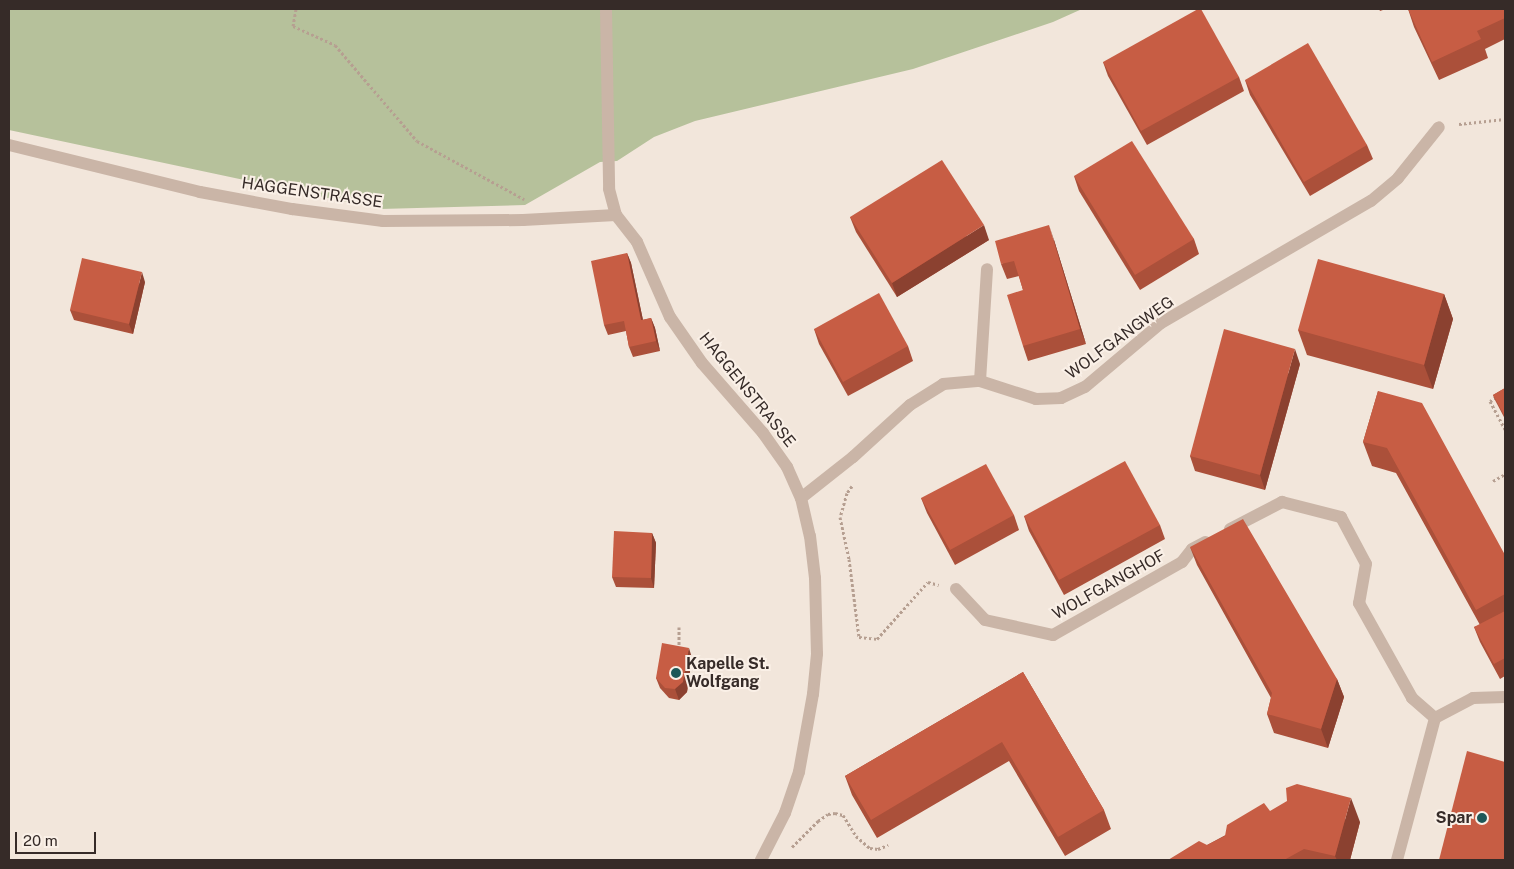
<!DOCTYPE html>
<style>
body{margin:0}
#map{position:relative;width:1514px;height:869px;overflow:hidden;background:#f2e6db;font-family:"Public Sans",sans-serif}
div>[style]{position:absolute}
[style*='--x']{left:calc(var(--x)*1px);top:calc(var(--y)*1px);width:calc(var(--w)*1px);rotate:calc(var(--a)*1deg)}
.green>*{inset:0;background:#b6c19b}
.path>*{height:3px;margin-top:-1.5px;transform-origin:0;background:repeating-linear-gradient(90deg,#b69f91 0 2.5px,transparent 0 5px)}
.lane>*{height:12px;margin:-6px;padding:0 6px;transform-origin:6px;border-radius:6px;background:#cab5a7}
.street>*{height:12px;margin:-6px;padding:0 6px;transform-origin:6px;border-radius:6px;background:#cab5a7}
.wall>*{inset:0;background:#ab503a}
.shaded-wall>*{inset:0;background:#8b4130}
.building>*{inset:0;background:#c75d44}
.dots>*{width:14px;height:14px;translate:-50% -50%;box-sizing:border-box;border:2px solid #faf0e7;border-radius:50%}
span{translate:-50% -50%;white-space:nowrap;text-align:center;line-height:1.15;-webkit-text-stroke:4px #faf0e7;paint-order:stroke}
.street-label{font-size:16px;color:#362b28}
.poi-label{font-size:16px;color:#362b28;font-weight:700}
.left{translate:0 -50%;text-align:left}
.right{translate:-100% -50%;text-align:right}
.frame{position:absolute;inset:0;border:10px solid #362b28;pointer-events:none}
.scale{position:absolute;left:15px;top:832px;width:81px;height:22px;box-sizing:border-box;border:2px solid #362b28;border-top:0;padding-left:6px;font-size:15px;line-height:18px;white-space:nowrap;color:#362b28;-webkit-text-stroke:4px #faf0e7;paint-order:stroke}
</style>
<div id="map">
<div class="green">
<i style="clip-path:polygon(9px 9px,1082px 9px,1053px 22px,913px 69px,695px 121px,654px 137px,617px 161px,600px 162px,525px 205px,380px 209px,9px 130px)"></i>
</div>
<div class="path">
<i style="--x:296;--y:9;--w:17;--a:100"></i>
<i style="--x:293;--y:26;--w:46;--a:24.3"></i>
<i style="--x:335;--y:45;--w:126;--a:49.5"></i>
<i style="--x:417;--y:141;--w:122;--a:28.5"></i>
<i style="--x:1459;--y:124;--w:46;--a:-6.2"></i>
<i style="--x:1496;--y:397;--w:7;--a:146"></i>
<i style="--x:1490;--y:401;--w:32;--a:62"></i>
<i style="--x:1493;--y:481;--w:14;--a:-30"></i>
<i style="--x:852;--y:486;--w:9;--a:126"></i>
<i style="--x:847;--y:493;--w:25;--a:106"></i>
<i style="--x:840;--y:517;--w:43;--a:77.9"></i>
<i style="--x:849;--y:559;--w:79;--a:82.7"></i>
<i style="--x:859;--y:637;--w:18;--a:6"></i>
<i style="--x:877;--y:639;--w:76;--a:-48.2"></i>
<i style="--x:928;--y:582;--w:11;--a:15"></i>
<i style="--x:679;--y:649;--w:22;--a:-90"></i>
<i style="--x:792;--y:847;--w:37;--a:-45"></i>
<i style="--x:818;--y:821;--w:12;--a:-35"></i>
<i style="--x:828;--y:814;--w:7;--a:-8"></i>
<i style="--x:835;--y:813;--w:8;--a:14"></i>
<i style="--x:843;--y:815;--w:25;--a:58"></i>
<i style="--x:856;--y:836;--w:18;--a:41"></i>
<i style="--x:870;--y:848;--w:8;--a:7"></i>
<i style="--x:878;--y:849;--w:11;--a:-22"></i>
</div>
<div class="lane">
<i style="--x:980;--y:381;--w:112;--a:-86.4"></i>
</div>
<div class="street">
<i style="--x:606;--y:9;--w:180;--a:89"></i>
<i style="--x:609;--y:189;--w:27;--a:75"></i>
<i style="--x:616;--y:215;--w:34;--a:52"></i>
<i style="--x:637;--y:242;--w:82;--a:66.3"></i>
<i style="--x:670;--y:317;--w:56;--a:55.2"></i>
<i style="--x:702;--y:363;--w:93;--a:48.9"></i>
<i style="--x:763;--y:433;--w:42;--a:54.8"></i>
<i style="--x:787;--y:467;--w:34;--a:66"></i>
<i style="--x:801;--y:498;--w:39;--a:77"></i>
<i style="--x:810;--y:536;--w:42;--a:83.2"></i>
<i style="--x:815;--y:578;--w:76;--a:88.5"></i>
<i style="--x:817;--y:654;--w:40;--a:95.7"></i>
<i style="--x:813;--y:694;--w:79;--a:100.2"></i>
<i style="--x:799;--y:772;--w:43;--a:108.9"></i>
<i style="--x:785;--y:813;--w:53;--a:117.1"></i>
<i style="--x:9;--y:145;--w:197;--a:13.8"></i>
<i style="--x:200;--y:192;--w:94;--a:10.5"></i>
<i style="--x:292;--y:209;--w:92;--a:7.5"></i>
<i style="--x:383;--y:221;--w:140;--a:-0.4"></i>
<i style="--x:523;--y:220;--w:93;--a:-3.1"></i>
<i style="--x:801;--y:498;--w:66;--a:-38.3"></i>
<i style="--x:853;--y:457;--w:77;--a:-42.4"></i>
<i style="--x:910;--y:405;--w:39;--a:-32"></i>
<i style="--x:943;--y:384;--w:37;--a:-5"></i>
<i style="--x:980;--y:381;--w:59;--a:17.8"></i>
<i style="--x:1036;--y:399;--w:25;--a:-2"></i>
<i style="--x:1061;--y:398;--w:26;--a:-25"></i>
<i style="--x:1085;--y:387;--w:99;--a:-40.1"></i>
<i style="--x:1161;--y:323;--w:243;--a:-30.2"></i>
<i style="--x:1371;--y:201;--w:35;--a:-40"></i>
<i style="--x:1398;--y:178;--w:65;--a:-51.2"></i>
<i style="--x:1230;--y:529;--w:59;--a:-27.4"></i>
<i style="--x:1282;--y:502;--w:61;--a:14.3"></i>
<i style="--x:1341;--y:517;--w:53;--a:62"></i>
<i style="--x:1366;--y:564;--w:40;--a:100"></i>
<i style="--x:1359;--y:603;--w:109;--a:60.8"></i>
<i style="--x:1412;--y:698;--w:30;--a:41"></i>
<i style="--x:956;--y:589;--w:42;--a:46.9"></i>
<i style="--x:985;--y:620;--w:70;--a:12.4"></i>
<i style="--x:1053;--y:635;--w:148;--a:-29.5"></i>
<i style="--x:1182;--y:562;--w:16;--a:-52"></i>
<i style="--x:1192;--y:549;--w:15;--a:-28"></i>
<i style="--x:1397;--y:860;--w:147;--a:-75"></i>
<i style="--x:1435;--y:718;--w:43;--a:-27.8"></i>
<i style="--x:1473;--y:698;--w:32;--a:-2"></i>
</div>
<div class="wall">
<i style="clip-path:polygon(1379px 9px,1386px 9px,1380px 11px)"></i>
<i style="clip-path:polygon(1408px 9px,1505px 9px,1505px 39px,1485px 49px,1488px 58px,1439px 80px,1414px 27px)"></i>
<i style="clip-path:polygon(1103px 62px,1239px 77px,1244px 91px,1147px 145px,1108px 76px)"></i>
<i style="clip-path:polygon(1245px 80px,1367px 145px,1373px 159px,1310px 196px,1250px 95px)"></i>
<i style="clip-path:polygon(1074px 176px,1194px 239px,1199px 254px,1140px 290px,1079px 191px)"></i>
<i style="clip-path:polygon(850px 217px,989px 240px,897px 297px,856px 232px)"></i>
<i style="clip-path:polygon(1054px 240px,1086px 344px,1028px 361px,1023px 346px,1023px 290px,1019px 276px,1007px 279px,1001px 264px)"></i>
<i style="clip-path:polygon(627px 253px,631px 263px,643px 320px,651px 318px,655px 328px,660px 351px,633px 357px,629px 347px,626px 331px,608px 335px,604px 325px)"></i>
<i style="clip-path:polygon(145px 282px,133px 334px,74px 320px,70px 310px)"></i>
<i style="clip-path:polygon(1444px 294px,1453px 319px,1433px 389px,1307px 355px,1298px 330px)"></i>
<i style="clip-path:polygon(814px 329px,908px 346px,913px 361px,848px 396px,819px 344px)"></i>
<i style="clip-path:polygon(1300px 364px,1265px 490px,1195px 471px,1190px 456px)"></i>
<i style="clip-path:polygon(1505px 388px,1505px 419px,1495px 400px,1493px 395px)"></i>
<i style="clip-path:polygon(1378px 391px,1505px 555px,1505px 676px,1500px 679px,1480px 642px,1474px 627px,1480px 625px,1396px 473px,1372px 466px,1363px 442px)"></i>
<i style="clip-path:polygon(921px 498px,1014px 515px,1019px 530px,955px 565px,927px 513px)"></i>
<i style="clip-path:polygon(1024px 516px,1160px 525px,1165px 539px,1064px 595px,1029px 531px)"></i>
<i style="clip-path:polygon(652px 533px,656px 543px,654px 588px,616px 587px,612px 577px)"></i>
<i style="clip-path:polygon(1190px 547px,1337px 679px,1344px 697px,1328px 748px,1274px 733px,1267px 714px,1271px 698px,1197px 565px)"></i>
<i style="clip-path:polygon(692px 658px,687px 692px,679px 700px,669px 698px,660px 688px,656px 678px)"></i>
<i style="clip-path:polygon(1023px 672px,1104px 810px,1111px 829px,1065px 856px,1009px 761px,877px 838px,852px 795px,845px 776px)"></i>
<i style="clip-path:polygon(1270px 811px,1360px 822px,1350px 860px,1168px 860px,1207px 845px)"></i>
</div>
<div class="shaded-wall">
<i style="clip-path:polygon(984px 225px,989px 240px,897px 297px,892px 283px)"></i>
<i style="clip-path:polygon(1049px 225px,1054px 240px,1086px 344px,1080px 329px)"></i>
<i style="clip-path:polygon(627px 253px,631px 263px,645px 330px,641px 320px)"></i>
<i style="clip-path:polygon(142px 272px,145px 282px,133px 334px,129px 324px)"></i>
<i style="clip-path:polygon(1444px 294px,1453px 319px,1433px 389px,1424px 365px)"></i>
<i style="clip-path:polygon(651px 318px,655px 328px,660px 351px,656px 341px)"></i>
<i style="clip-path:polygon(1295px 349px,1300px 364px,1265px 490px,1260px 475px)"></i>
<i style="clip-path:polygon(652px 533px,656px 543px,654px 588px,651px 578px)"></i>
<i style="clip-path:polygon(689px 648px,692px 658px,687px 692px,679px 700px,675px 689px)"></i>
<i style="clip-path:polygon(1337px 679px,1344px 697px,1328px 748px,1321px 729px)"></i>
<i style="clip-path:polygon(1351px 798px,1360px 822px,1350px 860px,1337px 860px,1335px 856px)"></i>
</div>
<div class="building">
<i style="clip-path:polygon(1198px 9px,1201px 9px,1239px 77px,1141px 131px,1103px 62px)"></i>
<i style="clip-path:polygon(1408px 9px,1505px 9px,1505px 18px,1477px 31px,1481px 39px,1432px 62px)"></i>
<i style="clip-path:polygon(1308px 43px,1367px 145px,1304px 182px,1245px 80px)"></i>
<i style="clip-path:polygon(1132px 141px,1194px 239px,1135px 275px,1074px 176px)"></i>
<i style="clip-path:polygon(942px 160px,984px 225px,892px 283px,850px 217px)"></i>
<i style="clip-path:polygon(1049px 225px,1080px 329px,1023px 346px,1007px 295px,1023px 290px,1014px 261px,1001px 264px,995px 241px)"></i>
<i style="clip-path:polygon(627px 253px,641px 320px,651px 318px,656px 341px,629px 347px,624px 321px,604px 325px,591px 261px)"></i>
<i style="clip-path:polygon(82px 258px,142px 272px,129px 324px,70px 310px)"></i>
<i style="clip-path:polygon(1318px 259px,1444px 294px,1424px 365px,1298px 330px)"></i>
<i style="clip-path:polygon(879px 293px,908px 346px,843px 382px,814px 329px)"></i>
<i style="clip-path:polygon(1224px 329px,1295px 349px,1260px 475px,1190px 456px)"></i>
<i style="clip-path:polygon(1505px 388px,1505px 417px,1493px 395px)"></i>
<i style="clip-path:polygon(1378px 391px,1422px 403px,1505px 555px,1505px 594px,1476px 610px,1387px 448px,1363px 442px)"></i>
<i style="clip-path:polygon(1125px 461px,1160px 525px,1059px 580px,1024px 516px)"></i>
<i style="clip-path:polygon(986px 464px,1014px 515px,950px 550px,921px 498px)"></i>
<i style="clip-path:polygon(1243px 519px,1337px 679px,1321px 729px,1267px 714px,1272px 693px,1190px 547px)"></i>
<i style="clip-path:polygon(614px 531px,652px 533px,651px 578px,612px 577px)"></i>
<i style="clip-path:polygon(1505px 611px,1505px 658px,1494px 664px,1474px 627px)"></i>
<i style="clip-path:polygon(662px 643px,689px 648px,683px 682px,675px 689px,665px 688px,656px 678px)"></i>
<i style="clip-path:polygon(1023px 672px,1104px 810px,1058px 837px,1002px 742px,871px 820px,845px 776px)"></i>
<i style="clip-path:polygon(1467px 751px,1505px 762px,1505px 860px,1439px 860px)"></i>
<i style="clip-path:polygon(1297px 784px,1351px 798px,1335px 856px,1304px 849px,1284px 860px,1168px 860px,1199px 841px,1207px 845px,1225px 836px,1227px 825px,1264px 803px,1270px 811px,1287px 801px,1286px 788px)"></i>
</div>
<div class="dots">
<i style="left:676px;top:673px;background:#1d5858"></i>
<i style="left:1482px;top:818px;background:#1d5858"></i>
</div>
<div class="street-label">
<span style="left:312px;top:193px;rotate:8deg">HAGGENSTRASSE</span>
<span style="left:1120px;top:338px;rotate:-36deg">WOLFGANGWEG</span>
<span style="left:747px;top:390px;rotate:51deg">HAGGENSTRASSE</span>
<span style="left:1109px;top:585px;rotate:-29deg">WOLFGANGHOF</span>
</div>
<div class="poi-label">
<span class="left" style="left:686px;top:673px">Kapelle St.<br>Wolfgang</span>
<span class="right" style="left:1472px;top:818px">Spar</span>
</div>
<div class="frame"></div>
<div class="scale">20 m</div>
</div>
